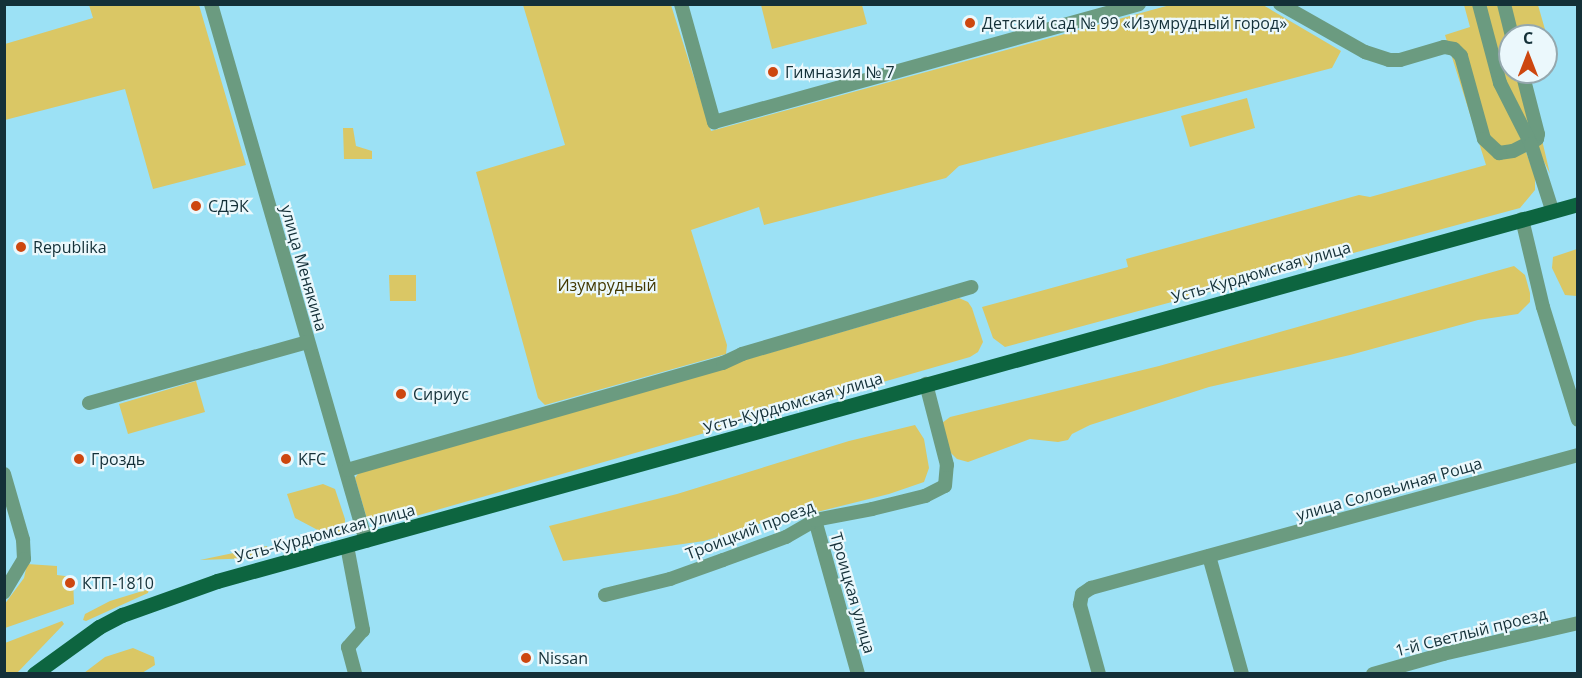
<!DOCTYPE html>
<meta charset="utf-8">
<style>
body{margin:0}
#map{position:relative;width:1582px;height:678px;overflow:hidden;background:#9ce1f5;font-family:"Open Sans",sans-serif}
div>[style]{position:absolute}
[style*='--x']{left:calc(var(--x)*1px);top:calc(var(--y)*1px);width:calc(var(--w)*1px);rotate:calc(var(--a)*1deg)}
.green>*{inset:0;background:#dac765}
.minor>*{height:14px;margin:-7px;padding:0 7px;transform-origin:7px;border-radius:7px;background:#6b9b80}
.major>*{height:15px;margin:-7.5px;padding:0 7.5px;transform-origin:7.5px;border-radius:7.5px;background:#0d6540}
.dots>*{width:16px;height:16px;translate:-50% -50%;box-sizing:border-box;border:3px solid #ebf8fc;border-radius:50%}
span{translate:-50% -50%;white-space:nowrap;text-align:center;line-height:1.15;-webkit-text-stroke:4.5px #ebf8fc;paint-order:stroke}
.poi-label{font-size:16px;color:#143038}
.left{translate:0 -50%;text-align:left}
.street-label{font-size:16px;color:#143038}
.park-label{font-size:16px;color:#423801}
.frame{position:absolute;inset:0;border:6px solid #143038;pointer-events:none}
.north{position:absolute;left:1498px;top:24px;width:60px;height:60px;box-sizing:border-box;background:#ebf8fc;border:2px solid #95a8ae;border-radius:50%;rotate:0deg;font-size:16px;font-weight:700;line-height:24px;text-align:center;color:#143038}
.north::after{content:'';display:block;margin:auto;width:21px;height:27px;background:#cd470f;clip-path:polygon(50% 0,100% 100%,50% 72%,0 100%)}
</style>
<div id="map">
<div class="green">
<i style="clip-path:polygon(89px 5px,199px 5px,246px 165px,153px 189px,125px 89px,5px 120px,5px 44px,93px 18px)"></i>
<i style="clip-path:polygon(523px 5px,671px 5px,711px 131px,1170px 5px,1263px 5px,1341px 51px,1332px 68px,959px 166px,946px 178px,764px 225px,759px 207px,691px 230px,727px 345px,726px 354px,545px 405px,538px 398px,476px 172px,565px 145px)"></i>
<i style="clip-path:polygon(761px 5px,862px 5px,867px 24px,772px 49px)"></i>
<i style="clip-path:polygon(1464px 5px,1473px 5px,1535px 177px,1535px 190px,1520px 208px,1005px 347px,993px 338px,982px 307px,1128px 267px,1126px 259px,1359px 195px,1370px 197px,1486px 165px,1445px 35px,1470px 27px)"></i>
<i style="clip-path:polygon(1483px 5px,1538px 5px,1554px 61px,1546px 63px,1546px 36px,1510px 36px,1510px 72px,1526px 72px,1550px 174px,1504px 80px)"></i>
<i style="clip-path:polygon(1247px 98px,1255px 128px,1190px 147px,1181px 116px)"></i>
<i style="clip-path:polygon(343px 128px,353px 128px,356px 146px,372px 151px,372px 159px,344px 159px)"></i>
<i style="clip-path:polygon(1577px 249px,1577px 296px,1565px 295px,1552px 268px,1553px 257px)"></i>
<i style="clip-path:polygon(1514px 266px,1525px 275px,1530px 293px,1530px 302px,1518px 314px,1478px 320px,1350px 355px,1209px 387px,1090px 425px,1072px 434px,1068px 440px,1058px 442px,1030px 439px,968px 462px,957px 459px,950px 452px,942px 423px,950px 417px,1159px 366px)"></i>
<i style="clip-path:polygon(389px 275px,416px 275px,416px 301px,390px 301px)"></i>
<i style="clip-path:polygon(959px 298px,968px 302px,972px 308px,983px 342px,978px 352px,970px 357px,381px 526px,367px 519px,355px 478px,360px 471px)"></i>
<i style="clip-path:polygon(196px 381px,205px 412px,128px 434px,119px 404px)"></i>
<i style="clip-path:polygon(915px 425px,924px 439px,929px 468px,924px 482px,889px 494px,809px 514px,778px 518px,704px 541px,563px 561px,549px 526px,677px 494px,849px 441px)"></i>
<i style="clip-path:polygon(323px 484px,335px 489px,345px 519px,345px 533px,336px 537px,331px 537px,295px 518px,287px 494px)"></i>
<i style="clip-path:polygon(267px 546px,268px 553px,259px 558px,200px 560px)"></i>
<i style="clip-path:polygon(27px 564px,57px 566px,57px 575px,73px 577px,74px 604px,5px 628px,4px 605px,24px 578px)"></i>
<i style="clip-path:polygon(149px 589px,148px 593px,86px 621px,83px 620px,85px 614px,110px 601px)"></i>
<i style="clip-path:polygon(62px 621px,64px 624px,17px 673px,5px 673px,5px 643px)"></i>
<i style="clip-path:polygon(133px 648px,154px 657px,155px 665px,142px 673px,84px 673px,105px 657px)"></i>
</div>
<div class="minor">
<i style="--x:211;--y:4;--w:559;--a:73.9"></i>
<i style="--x:681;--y:4;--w:123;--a:74.4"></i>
<i style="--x:714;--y:122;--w:441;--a:-15.5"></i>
<i style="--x:1280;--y:4;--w:98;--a:29.5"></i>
<i style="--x:1365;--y:52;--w:25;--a:18"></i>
<i style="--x:1389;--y:60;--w:11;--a:0"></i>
<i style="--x:1400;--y:60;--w:46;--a:-16.5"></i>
<i style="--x:1444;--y:47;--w:10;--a:11"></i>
<i style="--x:1454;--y:49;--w:10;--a:45"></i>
<i style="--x:1461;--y:56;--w:86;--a:74.5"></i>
<i style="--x:1484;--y:139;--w:21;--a:43"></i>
<i style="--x:1499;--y:153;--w:14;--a:-8"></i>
<i style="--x:1513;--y:151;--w:27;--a:-27"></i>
<i style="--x:1537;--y:139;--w:5;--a:-79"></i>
<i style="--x:1538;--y:134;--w:64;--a:-104.5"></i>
<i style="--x:1479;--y:4;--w:82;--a:75.1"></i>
<i style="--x:1500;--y:83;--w:68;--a:63.1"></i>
<i style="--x:1531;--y:144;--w:69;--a:72.3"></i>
<i style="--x:1504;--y:4;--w:33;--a:76"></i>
<i style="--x:1522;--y:219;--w:90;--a:76.6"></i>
<i style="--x:1543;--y:307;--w:118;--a:72.8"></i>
<i style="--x:89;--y:403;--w:227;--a:-15.6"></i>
<i style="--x:347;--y:470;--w:391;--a:-15.9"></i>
<i style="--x:723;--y:363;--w:21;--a:-25"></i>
<i style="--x:742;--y:354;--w:239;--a:-16.3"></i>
<i style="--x:4;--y:474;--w:69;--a:73.9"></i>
<i style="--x:23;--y:540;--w:19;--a:87"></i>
<i style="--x:24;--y:559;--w:39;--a:121"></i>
<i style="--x:815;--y:520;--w:160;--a:74.4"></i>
<i style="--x:347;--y:546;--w:86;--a:79.2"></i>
<i style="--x:363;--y:630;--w:23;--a:131"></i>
<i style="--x:348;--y:647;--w:28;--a:75"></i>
<i style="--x:1209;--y:556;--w:123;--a:74.4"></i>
<i style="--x:605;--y:595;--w:67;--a:-13.8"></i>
<i style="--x:670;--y:579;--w:56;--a:-19.7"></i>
<i style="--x:723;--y:560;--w:67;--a:-20.1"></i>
<i style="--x:786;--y:537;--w:34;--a:-30"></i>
<i style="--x:815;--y:520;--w:58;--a:-10.9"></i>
<i style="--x:872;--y:509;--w:55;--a:-13.8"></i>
<i style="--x:925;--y:496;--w:22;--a:-27"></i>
<i style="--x:945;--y:486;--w:21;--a:-85"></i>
<i style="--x:947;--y:465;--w:84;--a:-104.5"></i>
<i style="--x:1099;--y:674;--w:72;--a:-105.4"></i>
<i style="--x:1080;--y:605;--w:11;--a:-80"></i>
<i style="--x:1082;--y:594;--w:11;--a:-34"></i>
<i style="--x:1091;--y:588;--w:505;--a:-15.28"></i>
<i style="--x:1373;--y:674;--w:73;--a:-15.9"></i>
<i style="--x:1443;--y:654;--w:139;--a:-12.9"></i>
</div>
<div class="major">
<i style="--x:34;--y:674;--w:80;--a:-35.9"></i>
<i style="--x:99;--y:627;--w:26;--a:-28"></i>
<i style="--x:122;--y:615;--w:101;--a:-19.7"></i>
<i style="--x:217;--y:581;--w:1412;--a:-15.48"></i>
</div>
<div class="dots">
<i style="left:970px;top:23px;background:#cd470f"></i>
<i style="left:773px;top:72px;background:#cd470f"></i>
<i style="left:196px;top:206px;background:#cd470f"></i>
<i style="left:21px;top:247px;background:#cd470f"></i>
<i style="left:401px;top:394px;background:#cd470f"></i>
<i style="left:79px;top:459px;background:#cd470f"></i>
<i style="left:286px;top:459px;background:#cd470f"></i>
<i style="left:70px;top:583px;background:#cd470f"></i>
<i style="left:526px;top:658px;background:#cd470f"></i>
</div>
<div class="poi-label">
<span class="left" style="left:982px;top:23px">Детский сад № 99 «Изумрудный город»</span>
<span class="left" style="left:785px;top:72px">Гимназия № 7</span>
<span class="left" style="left:208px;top:206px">СДЭК</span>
<span class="left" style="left:33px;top:247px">Republika</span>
<span class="left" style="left:413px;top:394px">Сириус</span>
<span class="left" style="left:91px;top:459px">Гроздь</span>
<span class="left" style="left:298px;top:459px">KFC</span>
<span class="left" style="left:82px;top:583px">КТП-1810</span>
<span class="left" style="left:538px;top:658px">Nissan</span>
</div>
<div class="street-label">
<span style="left:304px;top:268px;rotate:74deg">улица Менякина</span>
<span style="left:1261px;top:272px;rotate:-16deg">Усть-Курдюмская улица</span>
<span style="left:793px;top:403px;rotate:-16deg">Усть-Курдюмская улица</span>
<span style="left:1389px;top:489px;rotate:-16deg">улица Соловьиная Роща</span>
<span style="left:750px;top:530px;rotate:-21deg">Троицкий проезд</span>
<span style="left:325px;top:533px;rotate:-15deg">Усть-Курдюмская улица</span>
<span style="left:853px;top:593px;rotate:74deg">Троицкая улица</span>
<span style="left:1471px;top:632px;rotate:-14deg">1-й Светлый проезд</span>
</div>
<div class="park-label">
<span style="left:607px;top:285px">Изумрудный</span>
</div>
<div class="frame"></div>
<div class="north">С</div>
</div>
